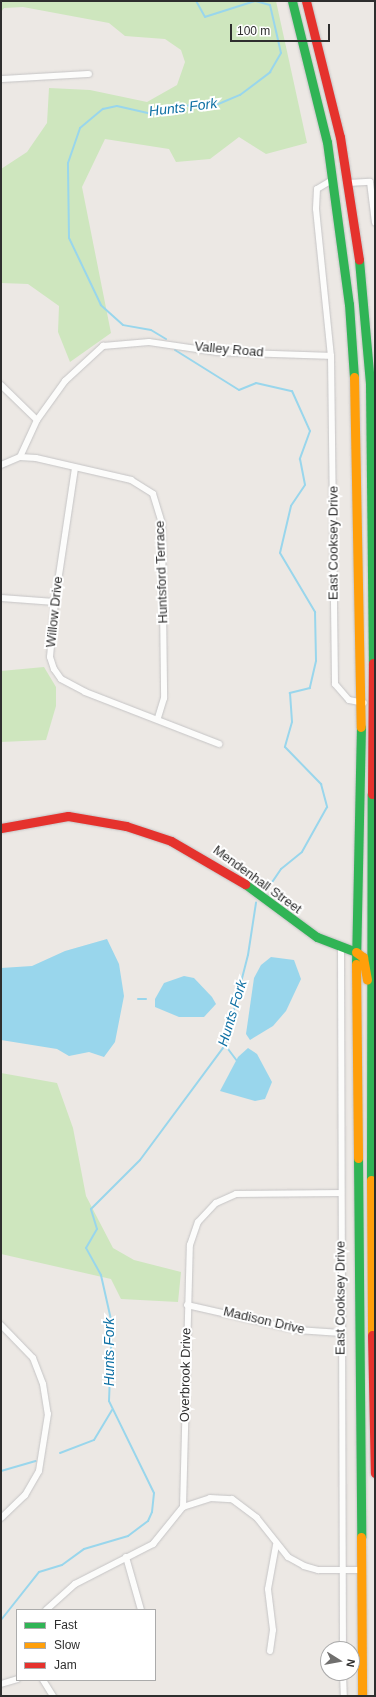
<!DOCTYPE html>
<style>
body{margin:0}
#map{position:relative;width:376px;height:1697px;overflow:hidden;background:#ece8e4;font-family:Helvetica,sans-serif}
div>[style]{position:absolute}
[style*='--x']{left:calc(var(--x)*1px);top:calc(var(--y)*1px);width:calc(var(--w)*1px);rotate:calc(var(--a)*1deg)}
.green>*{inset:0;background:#cee6be}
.water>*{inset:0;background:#99d6ec}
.stream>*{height:2px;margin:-1px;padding:0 1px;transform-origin:1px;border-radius:1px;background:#99d6ec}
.roads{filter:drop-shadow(0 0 1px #c5c4c5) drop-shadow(0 0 1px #c5c4c5)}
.street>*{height:6px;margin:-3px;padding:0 3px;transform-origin:3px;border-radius:3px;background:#fcfcfb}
.fast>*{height:9px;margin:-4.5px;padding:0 4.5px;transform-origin:4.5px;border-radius:4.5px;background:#30b455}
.slow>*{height:9px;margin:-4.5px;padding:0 4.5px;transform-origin:4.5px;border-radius:4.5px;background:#ff9f0a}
.jam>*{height:9px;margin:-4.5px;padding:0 4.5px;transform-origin:4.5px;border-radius:4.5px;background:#e5322d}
span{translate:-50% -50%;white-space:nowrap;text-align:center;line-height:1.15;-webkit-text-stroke:4px #fff;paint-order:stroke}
.street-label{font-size:13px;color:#2e2e2e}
.water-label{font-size:14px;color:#0d6fa3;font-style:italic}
.frame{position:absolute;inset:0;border:2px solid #2e2e2e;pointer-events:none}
.legend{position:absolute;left:16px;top:1609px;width:140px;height:72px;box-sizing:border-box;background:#fff;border:1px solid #ababab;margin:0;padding:5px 7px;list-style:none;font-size:12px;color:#2e2e2e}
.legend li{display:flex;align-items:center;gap:8px;height:20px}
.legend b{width:20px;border:1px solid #ababab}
.north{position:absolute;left:320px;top:1641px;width:40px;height:40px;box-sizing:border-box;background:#fff;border:1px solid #ababab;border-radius:50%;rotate:101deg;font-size:11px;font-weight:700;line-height:16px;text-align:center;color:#2e2e2e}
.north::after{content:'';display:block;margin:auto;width:14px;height:18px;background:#706f6e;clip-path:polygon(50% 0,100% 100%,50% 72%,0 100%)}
.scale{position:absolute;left:230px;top:24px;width:100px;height:18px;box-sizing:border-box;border:2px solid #2e2e2e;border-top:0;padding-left:5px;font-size:12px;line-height:14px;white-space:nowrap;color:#2e2e2e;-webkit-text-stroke:3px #fff;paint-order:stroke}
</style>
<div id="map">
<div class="green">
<i style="clip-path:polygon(1px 1px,276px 1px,307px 143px,266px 154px,239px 137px,210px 159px,176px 162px,169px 149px,105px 139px,82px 187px,111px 333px,70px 362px,58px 332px,59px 306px,28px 284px,1px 283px,1px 169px,27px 152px,47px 123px,49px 88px,90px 90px,147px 102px,177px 85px,185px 62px,181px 50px,165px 39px,125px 36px,109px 23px,23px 7px,4px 8px,1px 12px)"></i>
<i style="clip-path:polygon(44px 667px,56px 687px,56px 706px,46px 740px,1px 742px,1px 671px)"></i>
<i style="clip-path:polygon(1px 1073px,57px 1083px,73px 1128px,86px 1196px,113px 1248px,134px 1260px,181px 1272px,178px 1302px,121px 1299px,111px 1279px,1px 1254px)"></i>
</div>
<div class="water">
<i style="clip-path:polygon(107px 939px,119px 964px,124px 996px,115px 1042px,104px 1057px,89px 1052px,69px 1056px,57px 1049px,1px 1040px,1px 968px,32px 966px,65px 951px)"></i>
<i style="clip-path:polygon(271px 957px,294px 960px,301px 979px,286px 1011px,273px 1026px,250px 1040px,246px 1034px,254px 978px,261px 965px)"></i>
<i style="clip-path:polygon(184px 976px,194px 978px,212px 997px,216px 1004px,204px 1017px,179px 1017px,155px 1007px,155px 999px,164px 983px)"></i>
<i style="clip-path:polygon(248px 1048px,257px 1054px,272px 1082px,265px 1099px,255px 1101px,220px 1091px,238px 1057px)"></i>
</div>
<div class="stream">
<i style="--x:166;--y:339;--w:17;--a:-149"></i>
<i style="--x:151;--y:330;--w:28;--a:-170"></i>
<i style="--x:123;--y:325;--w:30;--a:-138"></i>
<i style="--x:101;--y:305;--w:74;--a:-115.5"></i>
<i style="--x:69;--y:238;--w:75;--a:-90.8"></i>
<i style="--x:68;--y:163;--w:37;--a:-71"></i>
<i style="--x:80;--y:128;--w:30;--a:-40"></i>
<i style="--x:103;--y:109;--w:14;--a:-12"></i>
<i style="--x:117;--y:106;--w:36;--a:13"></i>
<i style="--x:152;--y:114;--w:44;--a:-13.1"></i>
<i style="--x:195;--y:104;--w:21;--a:3"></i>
<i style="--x:216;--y:105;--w:26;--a:-23"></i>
<i style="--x:240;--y:95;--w:38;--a:-37"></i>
<i style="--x:270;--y:72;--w:22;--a:-60"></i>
<i style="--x:281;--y:53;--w:49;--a:-102.9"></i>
<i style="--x:270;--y:5;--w:16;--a:-165"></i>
<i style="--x:255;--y:1;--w:52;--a:162.3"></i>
<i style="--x:205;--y:17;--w:18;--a:-119"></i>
<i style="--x:175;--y:350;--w:75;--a:32"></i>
<i style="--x:239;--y:390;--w:18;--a:-22"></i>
<i style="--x:256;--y:383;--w:37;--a:13"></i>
<i style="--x:292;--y:391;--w:44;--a:65.8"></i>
<i style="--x:310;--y:431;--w:30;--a:110"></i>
<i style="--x:300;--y:459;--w:26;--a:79"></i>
<i style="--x:305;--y:485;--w:25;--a:124"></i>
<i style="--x:291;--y:506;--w:48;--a:103.2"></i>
<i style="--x:280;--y:553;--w:69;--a:59.3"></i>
<i style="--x:315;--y:612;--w:49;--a:88.8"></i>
<i style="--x:316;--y:661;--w:28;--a:103"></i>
<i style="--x:310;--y:688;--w:21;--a:166"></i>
<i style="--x:290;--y:693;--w:29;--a:86"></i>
<i style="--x:292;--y:722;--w:26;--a:106"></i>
<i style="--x:285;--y:747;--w:52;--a:45.8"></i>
<i style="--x:321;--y:784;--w:24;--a:75"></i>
<i style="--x:327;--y:807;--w:51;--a:119.1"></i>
<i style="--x:302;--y:852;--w:27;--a:141"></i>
<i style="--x:281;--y:869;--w:27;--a:124"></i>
<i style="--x:138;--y:999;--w:8;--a:0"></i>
<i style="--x:225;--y:1045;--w:21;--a:53"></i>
<i style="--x:60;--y:1453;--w:36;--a:-21"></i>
<i style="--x:94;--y:1440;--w:35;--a:-59"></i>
<i style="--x:1;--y:1471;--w:36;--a:-16"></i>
<i style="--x:1;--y:1620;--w:61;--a:-51.6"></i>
<i style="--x:39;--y:1572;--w:24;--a:-17"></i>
<i style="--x:62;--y:1565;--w:27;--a:-36"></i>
<i style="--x:84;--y:1549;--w:46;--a:-16.5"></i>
<i style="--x:128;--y:1536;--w:25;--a:-37"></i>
<i style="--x:148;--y:1521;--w:10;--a:-66"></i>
<i style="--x:152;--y:1512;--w:19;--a:-84"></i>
<i style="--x:154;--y:1493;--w:102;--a:-116.1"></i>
<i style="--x:109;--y:1401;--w:77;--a:-87.8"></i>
<i style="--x:112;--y:1324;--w:50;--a:-102.7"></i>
<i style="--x:101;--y:1275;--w:31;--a:-119"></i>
<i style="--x:86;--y:1248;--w:22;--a:-60"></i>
<i style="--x:97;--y:1229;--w:21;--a:-107"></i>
<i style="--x:91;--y:1209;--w:69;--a:-45"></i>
<i style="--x:140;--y:1160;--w:143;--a:-53.5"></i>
<i style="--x:225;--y:1045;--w:93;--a:-75.7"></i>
<i style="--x:248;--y:955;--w:53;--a:-81.3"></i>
</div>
<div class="roads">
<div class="street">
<i style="--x:1;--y:79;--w:88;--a:-3.3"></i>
<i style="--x:332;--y:180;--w:17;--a:149"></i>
<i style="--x:317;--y:189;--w:20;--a:93"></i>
<i style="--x:316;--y:209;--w:148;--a:84.2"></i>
<i style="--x:331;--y:356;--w:328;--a:89.3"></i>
<i style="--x:335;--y:684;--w:21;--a:49"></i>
<i style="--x:349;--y:700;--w:15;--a:11"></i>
<i style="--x:348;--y:183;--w:22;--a:-3"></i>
<i style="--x:370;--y:182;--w:41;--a:83"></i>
<i style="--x:1;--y:385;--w:50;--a:44.2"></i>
<i style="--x:20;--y:457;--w:41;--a:-65.3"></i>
<i style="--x:37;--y:420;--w:48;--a:-54.3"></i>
<i style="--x:65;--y:381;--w:52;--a:-42.6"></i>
<i style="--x:103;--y:346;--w:46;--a:-5"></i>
<i style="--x:149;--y:342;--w:69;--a:8.4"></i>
<i style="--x:217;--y:352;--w:114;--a:2"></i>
<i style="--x:1;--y:465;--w:21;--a:-23"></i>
<i style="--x:20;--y:457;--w:16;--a:4"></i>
<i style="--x:36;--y:458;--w:98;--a:13"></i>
<i style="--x:131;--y:480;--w:26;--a:32"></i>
<i style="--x:153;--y:494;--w:30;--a:73"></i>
<i style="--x:162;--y:523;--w:175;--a:89.3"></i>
<i style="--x:164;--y:698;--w:21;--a:107"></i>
<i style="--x:75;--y:468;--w:135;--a:98.5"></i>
<i style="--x:55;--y:602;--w:55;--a:95.2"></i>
<i style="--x:50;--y:657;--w:13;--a:72"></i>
<i style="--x:54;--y:669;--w:12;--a:55"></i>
<i style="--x:61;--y:679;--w:27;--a:28"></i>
<i style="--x:85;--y:692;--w:144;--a:21.2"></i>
<i style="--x:1;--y:598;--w:54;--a:4.2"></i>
<i style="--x:341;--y:947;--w:702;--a:89.84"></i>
<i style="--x:187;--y:1305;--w:113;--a:12.8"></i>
<i style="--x:297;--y:1330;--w:44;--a:3.9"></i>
<i style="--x:1;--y:1325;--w:46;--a:45.9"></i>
<i style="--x:33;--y:1358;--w:28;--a:69"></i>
<i style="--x:43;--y:1384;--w:30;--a:81"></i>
<i style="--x:48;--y:1414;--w:58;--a:99"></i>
<i style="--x:39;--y:1471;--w:28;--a:120"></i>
<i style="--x:25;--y:1495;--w:33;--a:136"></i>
<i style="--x:183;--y:1507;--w:28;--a:-18"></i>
<i style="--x:210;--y:1498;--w:22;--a:3"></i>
<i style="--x:232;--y:1499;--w:31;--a:37"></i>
<i style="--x:257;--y:1518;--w:50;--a:51.5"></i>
<i style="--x:288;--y:1557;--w:18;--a:29"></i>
<i style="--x:304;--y:1566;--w:15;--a:16"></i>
<i style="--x:318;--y:1570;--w:41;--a:0"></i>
<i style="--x:126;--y:1557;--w:55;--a:74.2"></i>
<i style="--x:46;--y:1610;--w:39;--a:-42"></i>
<i style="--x:75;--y:1584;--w:88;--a:-27.1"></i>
<i style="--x:153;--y:1544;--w:48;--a:-51"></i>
<i style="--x:183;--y:1507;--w:262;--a:-88.5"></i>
<i style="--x:190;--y:1245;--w:24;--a:-71"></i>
<i style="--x:198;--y:1222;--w:26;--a:-47"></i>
<i style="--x:216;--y:1203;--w:22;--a:-24"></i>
<i style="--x:236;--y:1194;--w:104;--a:-0.6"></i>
<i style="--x:270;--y:1651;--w:21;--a:-82"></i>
<i style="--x:273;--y:1630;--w:41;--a:-97"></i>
<i style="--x:268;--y:1589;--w:45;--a:-79.7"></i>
<i style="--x:343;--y:1673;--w:23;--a:88"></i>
<i style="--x:43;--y:1680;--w:19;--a:58"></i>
<i style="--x:1;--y:1684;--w:17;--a:-17"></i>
</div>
<div class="fast">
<i style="--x:292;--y:1;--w:145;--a:76.1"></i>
<i style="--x:327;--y:142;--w:163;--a:82.3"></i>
<i style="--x:349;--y:304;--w:73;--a:86.1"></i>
<i style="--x:359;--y:260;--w:124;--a:84.9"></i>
<i style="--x:370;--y:384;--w:279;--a:89.4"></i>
<i style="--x:245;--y:884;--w:89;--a:36.4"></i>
<i style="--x:317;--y:937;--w:42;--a:21"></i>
<i style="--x:356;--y:964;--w:237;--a:-88.8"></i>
<i style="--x:358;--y:1158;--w:379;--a:89.5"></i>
<i style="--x:371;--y:1180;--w:386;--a:-89.9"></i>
</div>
<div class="slow">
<i style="--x:354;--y:377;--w:350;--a:88.9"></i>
<i style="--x:356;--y:952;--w:9;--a:36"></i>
<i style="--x:363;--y:957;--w:23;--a:80"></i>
<i style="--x:356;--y:964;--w:194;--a:89.4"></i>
<i style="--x:371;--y:1180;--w:155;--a:89.6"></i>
<i style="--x:361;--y:1537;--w:159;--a:89.6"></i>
</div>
<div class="jam">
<i style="--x:306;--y:1;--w:140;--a:76"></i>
<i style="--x:340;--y:137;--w:124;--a:81.2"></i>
<i style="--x:372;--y:794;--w:131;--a:-89.6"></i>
<i style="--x:1;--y:828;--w:68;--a:-10.2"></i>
<i style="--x:68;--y:816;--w:59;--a:9.8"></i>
<i style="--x:126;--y:826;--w:47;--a:18.4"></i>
<i style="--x:171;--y:841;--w:86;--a:30.2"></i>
<i style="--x:372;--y:1335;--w:138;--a:88.8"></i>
</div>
</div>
<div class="street-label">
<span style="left:229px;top:350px;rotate:5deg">Valley Road</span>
<span style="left:334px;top:543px;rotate:-90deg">East Cooksey Drive</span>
<span style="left:162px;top:572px;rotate:-92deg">Huntsford Terrace</span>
<span style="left:55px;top:612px;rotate:-84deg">Willow Drive</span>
<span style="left:257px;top:880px;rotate:36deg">Mendenhall Street</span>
<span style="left:341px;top:1298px;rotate:-90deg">East Cooksey Drive</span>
<span style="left:264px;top:1321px;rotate:13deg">Madison Drive</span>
<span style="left:186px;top:1375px;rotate:-89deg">Overbrook Drive</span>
</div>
<div class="water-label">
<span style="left:183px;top:107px;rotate:-7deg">Hunts Fork</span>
<span style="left:232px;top:1013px;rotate:-73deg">Hunts Fork</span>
<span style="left:109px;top:1352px;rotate:-90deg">Hunts Fork</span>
</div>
<div class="frame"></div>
<ul class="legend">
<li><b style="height:5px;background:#30b455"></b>Fast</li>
<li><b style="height:5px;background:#ff9f0a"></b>Slow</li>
<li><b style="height:5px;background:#e5322d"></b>Jam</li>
</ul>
<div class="north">N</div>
<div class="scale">100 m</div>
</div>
